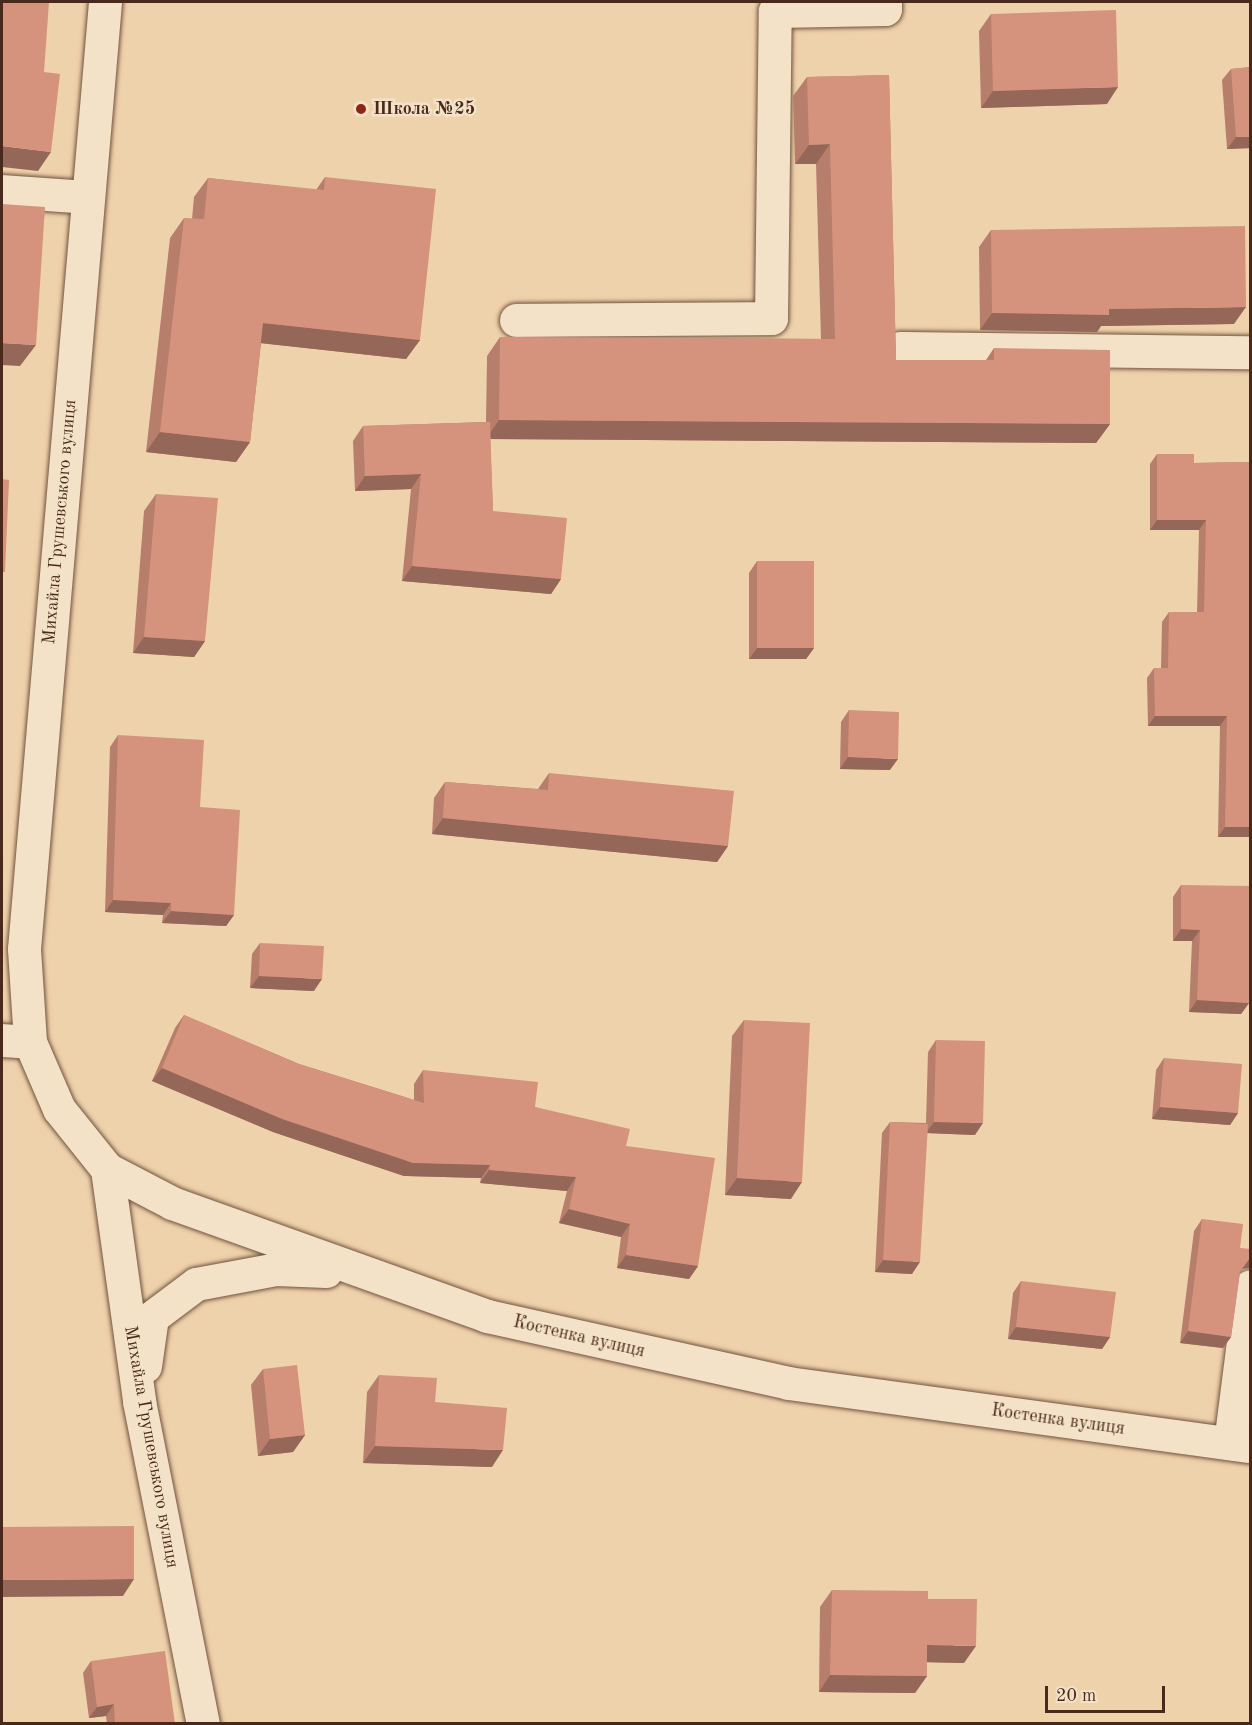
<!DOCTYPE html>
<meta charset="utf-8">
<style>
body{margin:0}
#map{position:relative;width:1252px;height:1725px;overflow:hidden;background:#eed2ab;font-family:"Old Standard TT",serif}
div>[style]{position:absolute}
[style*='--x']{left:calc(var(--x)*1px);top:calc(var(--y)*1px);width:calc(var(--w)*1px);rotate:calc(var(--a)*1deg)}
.roads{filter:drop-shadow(0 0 2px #72533f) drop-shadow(0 0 2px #72533f)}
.minor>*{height:33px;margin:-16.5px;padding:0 16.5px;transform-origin:16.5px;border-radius:16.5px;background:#f4e2c8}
.wall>*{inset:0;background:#b77e6c}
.shaded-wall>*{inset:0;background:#956758}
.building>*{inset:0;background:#d5937d}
.dots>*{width:16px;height:16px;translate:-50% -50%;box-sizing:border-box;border:3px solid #f4e2c8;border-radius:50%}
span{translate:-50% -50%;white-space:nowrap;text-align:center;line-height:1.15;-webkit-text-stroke:5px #f4e2c8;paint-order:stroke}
.poi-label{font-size:18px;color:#49291b;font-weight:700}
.left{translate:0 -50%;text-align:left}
.street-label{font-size:18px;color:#49291b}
.frame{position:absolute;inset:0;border:3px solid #49291b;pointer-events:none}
.scale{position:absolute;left:1045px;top:1686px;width:120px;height:27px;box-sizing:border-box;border:3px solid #49291b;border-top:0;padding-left:8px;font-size:18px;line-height:21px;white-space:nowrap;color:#49291b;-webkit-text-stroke:4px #f4e2c8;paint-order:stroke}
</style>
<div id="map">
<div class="roads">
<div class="minor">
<i style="--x:105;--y:2;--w:950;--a:94.89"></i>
<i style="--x:24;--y:949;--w:93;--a:86.3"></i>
<i style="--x:30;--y:1042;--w:73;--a:66.6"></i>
<i style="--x:59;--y:1109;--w:77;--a:51.3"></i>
<i style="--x:107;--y:1169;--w:73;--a:27.6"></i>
<i style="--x:172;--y:1203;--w:335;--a:19.7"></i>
<i style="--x:487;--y:1316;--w:308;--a:12.5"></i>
<i style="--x:788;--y:1383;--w:466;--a:7.8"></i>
<i style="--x:2;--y:191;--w:86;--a:4"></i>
<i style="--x:516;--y:320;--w:255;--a:-0.4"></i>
<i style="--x:771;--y:318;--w:307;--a:-89.3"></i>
<i style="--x:775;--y:11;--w:110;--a:-1"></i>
<i style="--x:885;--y:9;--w:7;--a:-90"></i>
<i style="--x:900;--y:348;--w:350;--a:0.7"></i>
<i style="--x:2;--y:1040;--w:28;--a:4"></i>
<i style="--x:107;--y:1169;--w:234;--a:82.1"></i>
<i style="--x:139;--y:1401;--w:329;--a:78.8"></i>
<i style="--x:145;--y:1366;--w:49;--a:-81.9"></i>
<i style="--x:152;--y:1317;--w:55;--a:-36.9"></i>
<i style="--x:196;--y:1284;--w:81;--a:-10.6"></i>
<i style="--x:276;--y:1269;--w:50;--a:2.3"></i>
<i style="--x:1230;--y:1443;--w:158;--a:-82.7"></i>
</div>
</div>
<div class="wall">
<i style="clip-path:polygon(991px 14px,1107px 104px,981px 108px,979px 31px)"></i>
<i style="clip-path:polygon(1251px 67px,1251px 148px,1227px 149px,1222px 80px,1231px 69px)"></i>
<i style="clip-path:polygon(889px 75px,896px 360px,986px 360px,994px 348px,1110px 424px,1096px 443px,490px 439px,493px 511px,561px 579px,551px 594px,402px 581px,411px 489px,355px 491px,353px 441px,363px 426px,486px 422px,487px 356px,500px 337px,821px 339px,816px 164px,795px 164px,793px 96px,807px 77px)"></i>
<i style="clip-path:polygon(325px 177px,420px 340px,406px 359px,261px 343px,250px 442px,236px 462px,146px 452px,170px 238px,184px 218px,192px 219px,194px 197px,208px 178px,316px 190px)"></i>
<i style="clip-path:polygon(991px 230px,1234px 324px,1101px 326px,1097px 332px,980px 330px,979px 247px)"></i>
<i style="clip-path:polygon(1157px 454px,1194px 463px,1251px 462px,1251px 837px,1218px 837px,1220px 726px,1148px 726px,1147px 678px,1154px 668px,1161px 668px,1162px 622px,1169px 612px,1197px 612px,1199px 530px,1150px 530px,1150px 464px)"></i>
<i style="clip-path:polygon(156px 494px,205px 641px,194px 657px,133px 653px,144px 511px)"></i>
<i style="clip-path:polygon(757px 561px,814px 648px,806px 659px,749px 659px,749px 573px)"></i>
<i style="clip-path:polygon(849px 710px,890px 770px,840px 769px,841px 722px)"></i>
<i style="clip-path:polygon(118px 735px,200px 807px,234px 915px,226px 926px,162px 923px,163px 915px,105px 912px,110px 747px)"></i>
<i style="clip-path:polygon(549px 773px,728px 846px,717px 862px,432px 834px,434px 798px,445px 782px,538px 789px)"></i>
<i style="clip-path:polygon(1181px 885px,1249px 1003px,1241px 1014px,1189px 1012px,1192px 941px,1173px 941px,1173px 897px)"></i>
<i style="clip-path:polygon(260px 943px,314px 991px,250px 988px,252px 954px)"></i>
<i style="clip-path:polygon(184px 1015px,299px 1064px,414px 1100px,414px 1084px,423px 1070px,535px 1107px,626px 1146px,698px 1266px,689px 1279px,617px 1268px,621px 1237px,559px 1223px,567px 1191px,480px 1183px,481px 1178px,404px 1176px,273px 1132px,152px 1081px,175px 1028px)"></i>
<i style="clip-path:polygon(744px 1020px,791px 1199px,725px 1195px,732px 1036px)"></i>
<i style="clip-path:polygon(936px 1040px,975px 1135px,927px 1133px,912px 1274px,875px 1272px,882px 1133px,890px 1122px,926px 1123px,928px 1052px)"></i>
<i style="clip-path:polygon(1164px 1058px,1238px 1113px,1230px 1125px,1152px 1119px,1156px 1070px)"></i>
<i style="clip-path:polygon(1202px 1219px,1240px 1248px,1242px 1269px,1240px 1272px,1231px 1337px,1223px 1348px,1180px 1343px,1194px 1231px)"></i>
<i style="clip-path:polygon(1021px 1281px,1110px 1337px,1102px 1349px,1008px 1339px,1013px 1293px)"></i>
<i style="clip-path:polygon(263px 1369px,305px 1435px,293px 1452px,258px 1456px,251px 1385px)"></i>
<i style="clip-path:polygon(379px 1375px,435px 1402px,492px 1467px,363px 1463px,367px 1392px)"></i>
<i style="clip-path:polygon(832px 1590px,928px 1599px,964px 1663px,927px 1662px,927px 1676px,915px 1693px,819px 1692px,820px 1607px)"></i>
<i style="clip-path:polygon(91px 1661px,175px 1724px,107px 1724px,106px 1716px,89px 1718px,83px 1673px)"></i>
</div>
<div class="shaded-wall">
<i style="clip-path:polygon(1118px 87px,1107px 104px,981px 108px,993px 91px)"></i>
<i style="clip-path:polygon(1236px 137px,1251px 137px,1251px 148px,1227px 149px)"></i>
<i style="clip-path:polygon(830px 144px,816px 164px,795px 164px,809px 145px)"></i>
<i style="clip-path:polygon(2px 146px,51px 152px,38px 171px,2px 167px)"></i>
<i style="clip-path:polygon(1246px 307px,1234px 324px,1101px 326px,1097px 332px,980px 330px,992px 313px,1109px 309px)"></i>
<i style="clip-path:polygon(263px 323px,420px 340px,406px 359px,250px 342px)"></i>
<i style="clip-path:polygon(2px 343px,36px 345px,20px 366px,2px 365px)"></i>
<i style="clip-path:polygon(499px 420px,1110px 424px,1096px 443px,486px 439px)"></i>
<i style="clip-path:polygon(160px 432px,250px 442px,236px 462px,146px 452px)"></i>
<i style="clip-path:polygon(421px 474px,411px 489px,355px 491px,365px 476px)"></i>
<i style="clip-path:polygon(1157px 520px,1206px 520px,1199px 530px,1150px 530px)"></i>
<i style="clip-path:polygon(412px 566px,561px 579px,551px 594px,402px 581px)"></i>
<i style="clip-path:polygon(144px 637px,205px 641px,194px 657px,133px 653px)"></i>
<i style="clip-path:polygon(757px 648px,814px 648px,806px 659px,749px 659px)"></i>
<i style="clip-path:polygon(1155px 716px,1227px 716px,1220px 726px,1148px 726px)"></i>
<i style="clip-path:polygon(848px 757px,898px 759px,890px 770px,840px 769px)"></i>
<i style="clip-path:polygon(443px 818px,728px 846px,717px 862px,432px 834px)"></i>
<i style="clip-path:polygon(1225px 827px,1251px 827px,1251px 837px,1218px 837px)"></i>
<i style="clip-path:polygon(113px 900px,171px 903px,163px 915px,105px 912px)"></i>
<i style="clip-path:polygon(171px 911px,234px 915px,226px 926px,162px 923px)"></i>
<i style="clip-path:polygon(1181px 929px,1200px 930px,1192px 941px,1173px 941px)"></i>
<i style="clip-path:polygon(259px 976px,322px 979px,314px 991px,250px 988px)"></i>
<i style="clip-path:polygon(1197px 1000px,1249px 1003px,1241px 1014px,1189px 1012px)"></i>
<i style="clip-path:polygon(162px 1068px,490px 1165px,481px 1178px,404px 1176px,273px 1132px,152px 1081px)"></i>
<i style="clip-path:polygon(1160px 1107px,1238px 1113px,1230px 1125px,1152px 1119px)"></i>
<i style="clip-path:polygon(934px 1122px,983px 1123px,975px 1135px,926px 1133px)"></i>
<i style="clip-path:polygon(489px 1170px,576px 1177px,567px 1191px,480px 1183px)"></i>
<i style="clip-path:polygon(737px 1178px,802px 1182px,791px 1199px,725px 1195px)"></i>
<i style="clip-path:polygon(569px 1209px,630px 1224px,621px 1237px,559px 1223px)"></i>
<i style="clip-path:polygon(626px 1255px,698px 1266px,689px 1279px,617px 1268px)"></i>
<i style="clip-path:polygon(1250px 1257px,1251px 1268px,1242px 1269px,1232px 1283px)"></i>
<i style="clip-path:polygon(883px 1260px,920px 1262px,912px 1274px,875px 1272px)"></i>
<i style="clip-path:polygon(1016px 1327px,1110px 1337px,1102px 1349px,1008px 1339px)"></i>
<i style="clip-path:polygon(1188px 1331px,1231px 1337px,1223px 1348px,1180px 1343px)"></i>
<i style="clip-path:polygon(305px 1435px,293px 1452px,258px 1456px,270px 1439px)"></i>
<i style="clip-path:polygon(375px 1446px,503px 1450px,492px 1467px,363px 1463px)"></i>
<i style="clip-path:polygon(134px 1579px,123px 1596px,2px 1597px,2px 1580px)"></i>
<i style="clip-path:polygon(927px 1645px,976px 1646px,964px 1663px,915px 1662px)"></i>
<i style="clip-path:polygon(830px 1675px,927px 1676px,915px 1693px,819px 1692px)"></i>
<i style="clip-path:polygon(114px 1704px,106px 1716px,89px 1718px,97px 1707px)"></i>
</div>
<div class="building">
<i style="clip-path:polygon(2px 2px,49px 2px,44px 72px,60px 74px,51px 152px,2px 146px)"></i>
<i style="clip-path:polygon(1116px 10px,1118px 87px,993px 91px,991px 14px)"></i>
<i style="clip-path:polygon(1251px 67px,1251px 137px,1236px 137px,1231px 69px)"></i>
<i style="clip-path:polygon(889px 75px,896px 360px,994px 360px,994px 348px,1110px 350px,1110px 424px,499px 420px,500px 337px,835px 339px,830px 144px,809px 145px,807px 77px)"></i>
<i style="clip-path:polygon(325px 177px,436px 189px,420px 340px,263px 323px,250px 442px,160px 432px,184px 218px,204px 219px,208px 178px,324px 190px)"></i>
<i style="clip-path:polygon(2px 204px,45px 207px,36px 345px,2px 343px)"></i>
<i style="clip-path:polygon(1245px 226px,1246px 307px,1109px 309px,1109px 315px,992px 313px,991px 230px)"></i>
<i style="clip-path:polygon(490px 422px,493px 511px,567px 518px,561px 579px,412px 566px,421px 474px,365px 476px,363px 426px)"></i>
<i style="clip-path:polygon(1157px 454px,1194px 454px,1194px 463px,1251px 462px,1251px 827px,1225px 827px,1227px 716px,1155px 716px,1154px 668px,1168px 668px,1169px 612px,1204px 612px,1206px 520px,1157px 520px)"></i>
<i style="clip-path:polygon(2px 479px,9px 480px,5px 572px,2px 572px)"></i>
<i style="clip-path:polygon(156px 494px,218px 498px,205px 641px,144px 637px)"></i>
<i style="clip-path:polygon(757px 561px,814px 561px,814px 648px,757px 648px)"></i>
<i style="clip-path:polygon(849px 710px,899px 712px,898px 759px,848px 757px)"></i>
<i style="clip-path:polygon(118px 735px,204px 740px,200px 807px,240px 810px,234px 915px,171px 911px,171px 903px,113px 900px)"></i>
<i style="clip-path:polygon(549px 773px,734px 791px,728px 846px,443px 818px,445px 782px,548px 790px)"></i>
<i style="clip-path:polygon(1181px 885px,1251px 886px,1251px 977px,1249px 1003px,1197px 1000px,1200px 930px,1181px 929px)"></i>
<i style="clip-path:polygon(260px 943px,324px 946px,322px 979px,259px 976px)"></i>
<i style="clip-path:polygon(184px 1015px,299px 1064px,424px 1103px,423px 1070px,538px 1082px,535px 1107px,630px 1129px,626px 1146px,715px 1158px,698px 1266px,626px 1255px,630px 1224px,569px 1209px,576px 1177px,489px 1170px,490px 1165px,413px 1163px,282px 1119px,162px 1068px)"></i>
<i style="clip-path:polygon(744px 1020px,810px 1023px,802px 1182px,737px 1178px)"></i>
<i style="clip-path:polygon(936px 1040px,985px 1041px,983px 1123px,934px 1122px)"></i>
<i style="clip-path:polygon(1164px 1058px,1242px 1064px,1238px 1113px,1160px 1107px)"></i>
<i style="clip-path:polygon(890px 1122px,928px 1124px,920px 1262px,883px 1260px)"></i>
<i style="clip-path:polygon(1202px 1219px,1243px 1224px,1240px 1248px,1251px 1249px,1251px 1257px,1240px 1271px,1231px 1337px,1188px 1331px)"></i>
<i style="clip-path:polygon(1021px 1281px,1116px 1292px,1110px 1337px,1016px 1327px)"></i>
<i style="clip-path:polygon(297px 1365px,305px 1435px,270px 1439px,263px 1369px)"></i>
<i style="clip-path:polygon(379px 1375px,437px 1378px,435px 1402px,507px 1408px,503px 1450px,375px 1446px)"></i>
<i style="clip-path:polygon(134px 1526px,134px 1579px,2px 1580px,2px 1527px)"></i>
<i style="clip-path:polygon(832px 1590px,928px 1591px,928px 1599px,977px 1599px,976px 1646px,927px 1645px,927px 1676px,830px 1675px)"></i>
<i style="clip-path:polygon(165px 1651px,175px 1724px,115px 1724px,114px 1704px,97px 1707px,91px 1661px)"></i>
</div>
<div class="dots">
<i style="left:361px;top:109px;background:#8f2418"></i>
</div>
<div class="poi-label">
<span class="left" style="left:373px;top:109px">Школа №25</span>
</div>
<div class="street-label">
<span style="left:60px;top:522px;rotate:-85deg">Михайла Грушевського вулиця</span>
<span style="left:579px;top:1337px;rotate:13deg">Костенка вулиця</span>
<span style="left:1058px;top:1420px;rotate:8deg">Костенка вулиця</span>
<span style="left:151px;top:1447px;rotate:80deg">Михайла Грушевського вулиця</span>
</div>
<div class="frame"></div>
<div class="scale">20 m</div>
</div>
